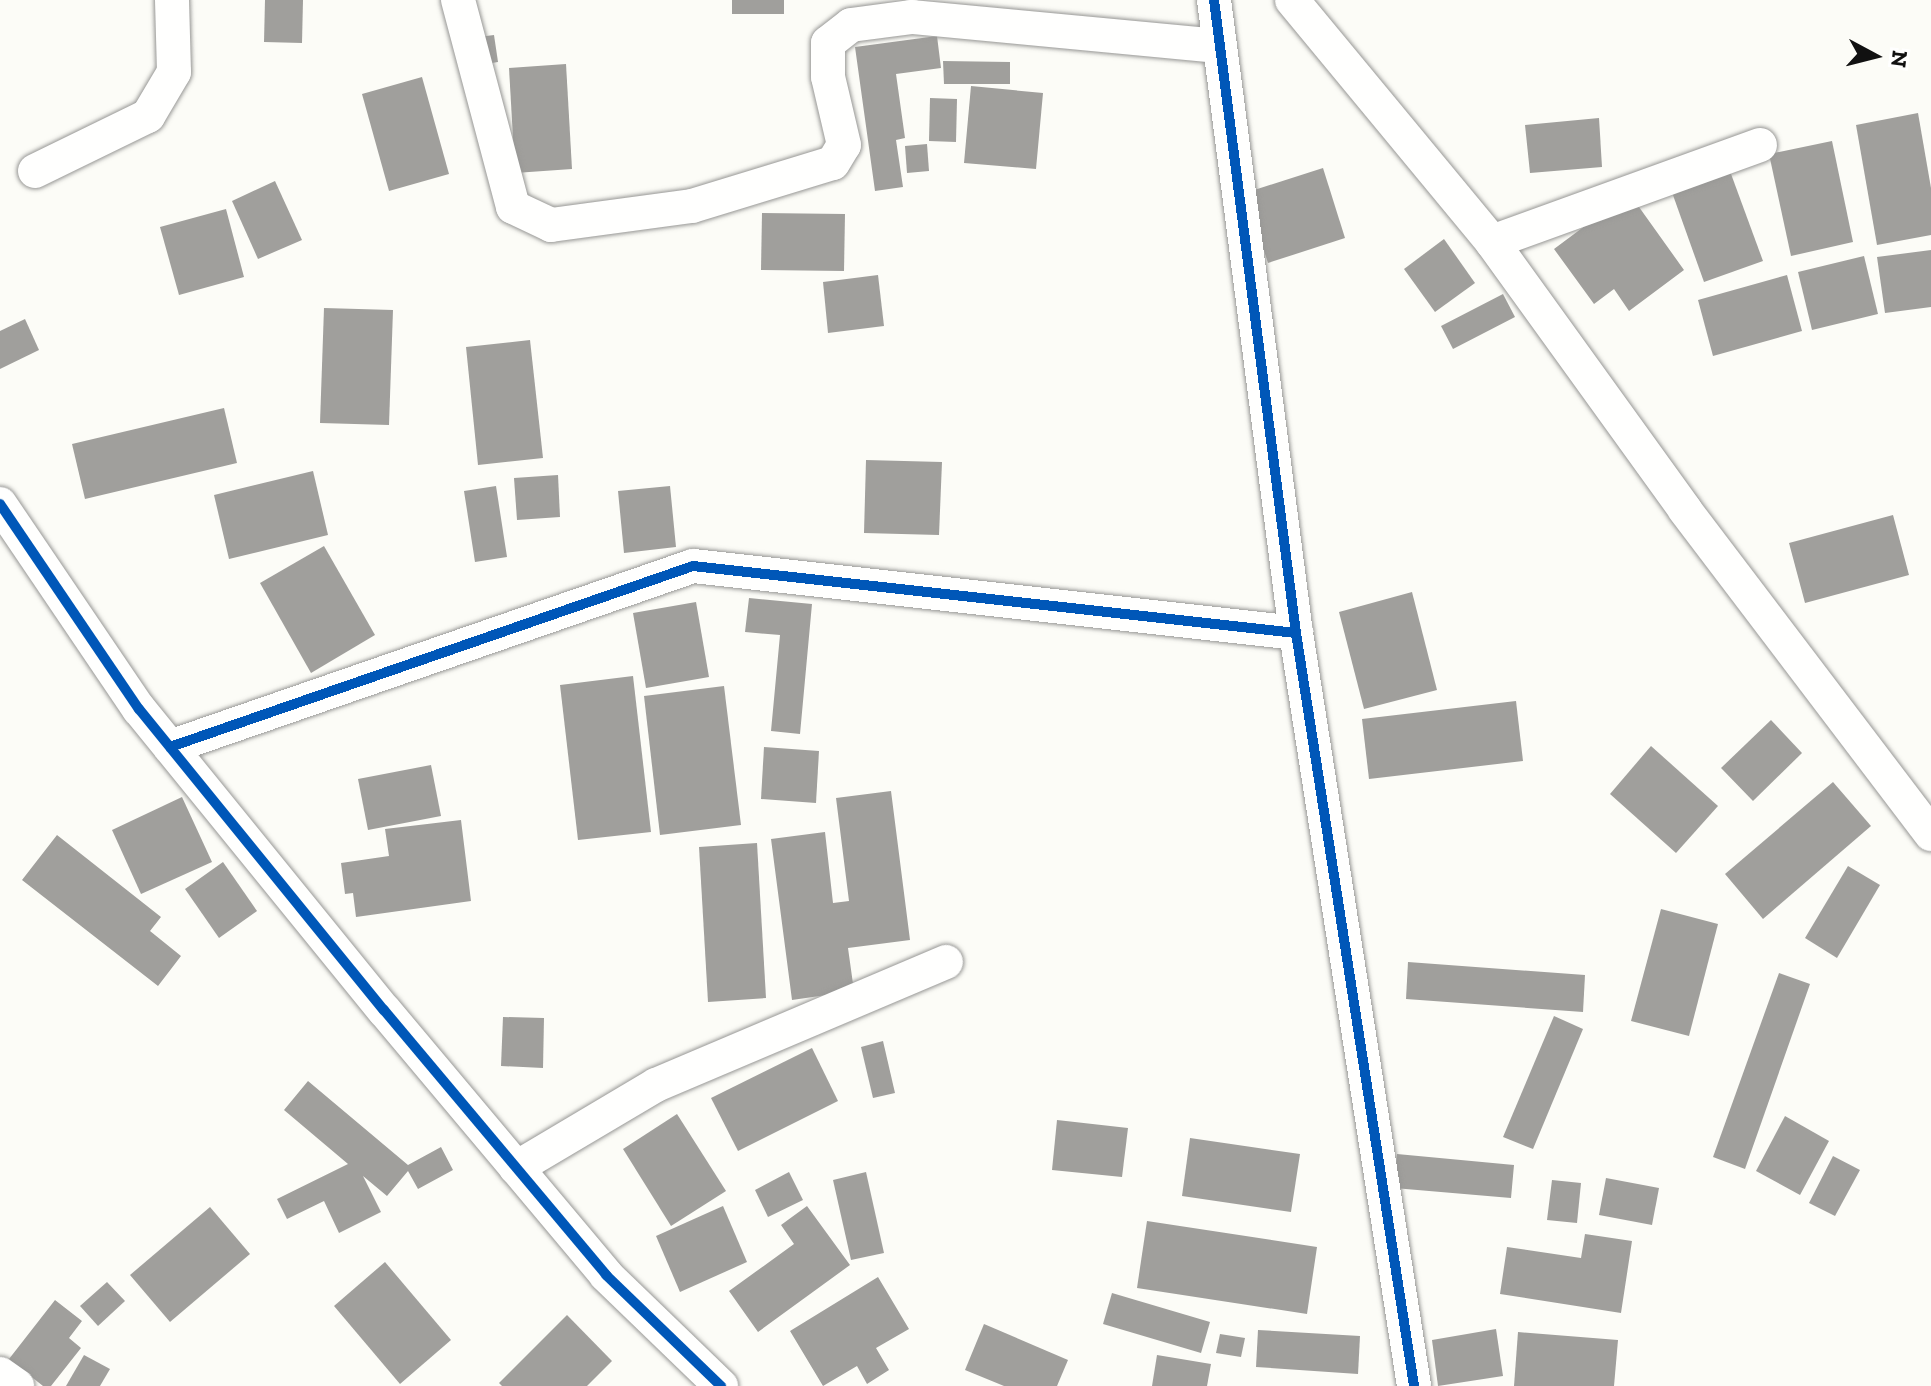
<!DOCTYPE html>
<style>
body{margin:0}
#map{position:relative;width:1931px;height:1386px;overflow:hidden;background:#fcfcf7;font-family:"Zilla Slab",serif}
div>[style]{position:absolute}
[style*='--x']{left:calc(var(--x)*1px);top:calc(var(--y)*1px);width:calc(var(--w)*1px);rotate:calc(var(--a)*1deg)}
.building>*{inset:0;background:#a09f9c}
.roads{filter:drop-shadow(0 0 2px #979795) drop-shadow(0 0 2px #979795)}
.minor>*{height:34px;margin:-17px;padding:0 17px;transform-origin:17px;border-radius:17px;background:#fffffe}
.cycleway>*{height:10px;margin:-5px;padding:0 5px;transform-origin:5px;border-radius:5px;background:#0057b8}
span{translate:-50% -50%;white-space:nowrap;text-align:center;line-height:1.15;-webkit-text-stroke:8px #fff;paint-order:stroke}
.north{position:absolute;left:1835px;top:16px;width:80px;height:80px;-webkit-text-stroke:6px #fff;paint-order:stroke;rotate:97deg;font-size:22px;font-weight:700;line-height:32px;text-align:center;color:#111}
.north::after{content:'';display:block;margin:auto;width:28px;height:36px;background:#111;clip-path:polygon(50% 0,100% 100%,50% 72%,0 100%)}
</style>
<div id="map">
<div class="building">
<i style="clip-path:polygon(265px 0,303px 0,302px 43px,264px 42px)"></i>
<i style="clip-path:polygon(732px 0,784px 0,784px 14px,732px 14px)"></i>
<i style="clip-path:polygon(494px 35px,498px 62px,474px 66px,471px 38px)"></i>
<i style="clip-path:polygon(937px 36px,941px 68px,896px 74px,905px 138px,896px 140px,903px 187px,875px 191px,855px 47px)"></i>
<i style="clip-path:polygon(943px 61px,1010px 62px,1010px 84px,944px 84px)"></i>
<i style="clip-path:polygon(566px 64px,572px 169px,515px 173px,509px 68px)"></i>
<i style="clip-path:polygon(422px 77px,449px 174px,389px 191px,362px 94px)"></i>
<i style="clip-path:polygon(971px 86px,1043px 93px,1036px 169px,964px 163px)"></i>
<i style="clip-path:polygon(930px 98px,957px 99px,956px 142px,929px 141px)"></i>
<i style="clip-path:polygon(1918px 113px,1931px 188px,1931px 235px,1877px 245px,1856px 125px)"></i>
<i style="clip-path:polygon(1599px 118px,1602px 167px,1530px 173px,1525px 125px)"></i>
<i style="clip-path:polygon(1832px 141px,1853px 242px,1791px 256px,1769px 154px)"></i>
<i style="clip-path:polygon(927px 144px,929px 171px,907px 173px,905px 146px)"></i>
<i style="clip-path:polygon(1727px 163px,1763px 261px,1704px 282px,1669px 184px)"></i>
<i style="clip-path:polygon(1323px 168px,1345px 238px,1268px 263px,1245px 193px)"></i>
<i style="clip-path:polygon(275px 181px,302px 240px,258px 259px,232px 201px)"></i>
<i style="clip-path:polygon(1629px 193px,1684px 270px,1629px 311px,1614px 289px,1594px 304px,1554px 249px)"></i>
<i style="clip-path:polygon(226px 209px,244px 277px,179px 295px,160px 227px)"></i>
<i style="clip-path:polygon(762px 213px,845px 214px,844px 271px,761px 270px)"></i>
<i style="clip-path:polygon(1444px 239px,1475px 283px,1435px 312px,1404px 269px)"></i>
<i style="clip-path:polygon(1931px 250px,1931px 307px,1885px 313px,1877px 257px)"></i>
<i style="clip-path:polygon(1864px 256px,1878px 314px,1812px 330px,1798px 272px)"></i>
<i style="clip-path:polygon(878px 275px,884px 326px,828px 333px,823px 282px)"></i>
<i style="clip-path:polygon(1787px 275px,1802px 331px,1713px 356px,1698px 300px)"></i>
<i style="clip-path:polygon(1503px 294px,1515px 317px,1453px 349px,1441px 326px)"></i>
<i style="clip-path:polygon(324px 308px,393px 310px,389px 425px,320px 423px)"></i>
<i style="clip-path:polygon(25px 319px,39px 350px,0 369px,0 331px)"></i>
<i style="clip-path:polygon(530px 340px,543px 458px,478px 465px,466px 347px)"></i>
<i style="clip-path:polygon(224px 408px,237px 463px,85px 499px,72px 444px)"></i>
<i style="clip-path:polygon(866px 460px,942px 462px,939px 535px,864px 533px)"></i>
<i style="clip-path:polygon(313px 471px,328px 535px,229px 559px,214px 495px)"></i>
<i style="clip-path:polygon(558px 475px,560px 517px,517px 520px,514px 478px)"></i>
<i style="clip-path:polygon(496px 486px,507px 557px,475px 562px,464px 491px)"></i>
<i style="clip-path:polygon(670px 486px,676px 547px,624px 553px,618px 491px)"></i>
<i style="clip-path:polygon(1893px 515px,1909px 575px,1805px 603px,1789px 543px)"></i>
<i style="clip-path:polygon(324px 546px,375px 635px,311px 673px,260px 583px)"></i>
<i style="clip-path:polygon(1412px 592px,1437px 690px,1364px 709px,1339px 612px)"></i>
<i style="clip-path:polygon(749px 598px,812px 604px,800px 734px,771px 731px,780px 635px,745px 632px)"></i>
<i style="clip-path:polygon(696px 602px,709px 677px,646px 688px,633px 613px)"></i>
<i style="clip-path:polygon(633px 676px,651px 832px,578px 840px,560px 685px)"></i>
<i style="clip-path:polygon(724px 686px,741px 825px,660px 835px,644px 696px)"></i>
<i style="clip-path:polygon(1516px 701px,1523px 761px,1369px 779px,1362px 719px)"></i>
<i style="clip-path:polygon(1771px 720px,1802px 753px,1753px 801px,1721px 768px)"></i>
<i style="clip-path:polygon(1651px 746px,1718px 806px,1676px 853px,1610px 794px)"></i>
<i style="clip-path:polygon(764px 747px,819px 751px,816px 803px,761px 799px)"></i>
<i style="clip-path:polygon(431px 765px,441px 816px,368px 830px,358px 779px)"></i>
<i style="clip-path:polygon(1833px 782px,1871px 826px,1763px 919px,1725px 874px)"></i>
<i style="clip-path:polygon(891px 791px,910px 940px,848px 948px,854px 991px,792px 1000px,771px 839px,825px 832px,833px 903px,849px 901px,836px 798px)"></i>
<i style="clip-path:polygon(182px 797px,212px 862px,141px 894px,112px 830px)"></i>
<i style="clip-path:polygon(461px 820px,471px 901px,356px 917px,353px 893px,345px 894px,341px 863px,389px 856px,385px 829px)"></i>
<i style="clip-path:polygon(57px 835px,161px 917px,150px 931px,181px 956px,158px 986px,22px 880px)"></i>
<i style="clip-path:polygon(757px 843px,766px 998px,708px 1002px,699px 847px)"></i>
<i style="clip-path:polygon(223px 862px,257px 911px,219px 938px,185px 889px)"></i>
<i style="clip-path:polygon(1848px 866px,1880px 885px,1837px 958px,1805px 938px)"></i>
<i style="clip-path:polygon(1661px 909px,1718px 924px,1689px 1036px,1631px 1021px)"></i>
<i style="clip-path:polygon(1408px 962px,1585px 975px,1583px 1012px,1406px 999px)"></i>
<i style="clip-path:polygon(1779px 973px,1810px 984px,1745px 1169px,1713px 1157px)"></i>
<i style="clip-path:polygon(1554px 1016px,1583px 1029px,1533px 1149px,1503px 1137px)"></i>
<i style="clip-path:polygon(503px 1017px,544px 1018px,543px 1068px,501px 1066px)"></i>
<i style="clip-path:polygon(883px 1041px,895px 1093px,873px 1098px,861px 1047px)"></i>
<i style="clip-path:polygon(812px 1048px,838px 1101px,738px 1151px,711px 1098px)"></i>
<i style="clip-path:polygon(308px 1081px,408px 1165px,441px 1147px,453px 1170px,418px 1189px,408px 1171px,387px 1196px,363px 1176px,381px 1212px,339px 1233px,324px 1201px,287px 1219px,277px 1199px,348px 1164px,284px 1110px)"></i>
<i style="clip-path:polygon(677px 1114px,726px 1191px,671px 1226px,623px 1149px)"></i>
<i style="clip-path:polygon(1785px 1116px,1829px 1141px,1800px 1195px,1756px 1171px)"></i>
<i style="clip-path:polygon(1057px 1120px,1128px 1128px,1122px 1177px,1052px 1170px)"></i>
<i style="clip-path:polygon(1190px 1138px,1300px 1154px,1291px 1212px,1182px 1196px)"></i>
<i style="clip-path:polygon(1397px 1154px,1514px 1165px,1511px 1198px,1394px 1188px)"></i>
<i style="clip-path:polygon(1833px 1156px,1860px 1170px,1835px 1216px,1809px 1203px)"></i>
<i style="clip-path:polygon(789px 1172px,803px 1200px,768px 1217px,755px 1190px)"></i>
<i style="clip-path:polygon(866px 1172px,884px 1253px,851px 1260px,833px 1180px)"></i>
<i style="clip-path:polygon(1606px 1178px,1659px 1188px,1652px 1225px,1599px 1215px)"></i>
<i style="clip-path:polygon(1552px 1180px,1581px 1183px,1577px 1223px,1547px 1220px)"></i>
<i style="clip-path:polygon(723px 1206px,747px 1262px,680px 1292px,656px 1236px)"></i>
<i style="clip-path:polygon(807px 1206px,850px 1265px,758px 1332px,729px 1291px,794px 1244px,781px 1225px)"></i>
<i style="clip-path:polygon(210px 1207px,250px 1254px,170px 1322px,130px 1275px)"></i>
<i style="clip-path:polygon(1147px 1221px,1317px 1247px,1307px 1314px,1137px 1288px)"></i>
<i style="clip-path:polygon(1585px 1234px,1632px 1241px,1621px 1313px,1500px 1294px,1507px 1247px,1581px 1258px)"></i>
<i style="clip-path:polygon(385px 1262px,451px 1340px,400px 1384px,334px 1306px)"></i>
<i style="clip-path:polygon(878px 1277px,909px 1329px,876px 1348px,889px 1370px,867px 1384px,857px 1366px,823px 1386px,790px 1331px)"></i>
<i style="clip-path:polygon(107px 1282px,125px 1301px,98px 1326px,80px 1306px)"></i>
<i style="clip-path:polygon(1112px 1293px,1210px 1322px,1201px 1353px,1103px 1324px)"></i>
<i style="clip-path:polygon(55px 1300px,82px 1321px,69px 1338px,81px 1348px,51px 1386px,43px 1386px,9px 1359px)"></i>
<i style="clip-path:polygon(567px 1315px,612px 1361px,587px 1386px,502px 1386px,499px 1383px)"></i>
<i style="clip-path:polygon(984px 1324px,1068px 1360px,1057px 1386px,1004px 1386px,965px 1370px)"></i>
<i style="clip-path:polygon(1496px 1329px,1503px 1376px,1438px 1386px,1432px 1340px)"></i>
<i style="clip-path:polygon(1258px 1330px,1360px 1336px,1358px 1374px,1256px 1367px)"></i>
<i style="clip-path:polygon(1518px 1332px,1618px 1340px,1614px 1386px,1514px 1386px)"></i>
<i style="clip-path:polygon(1220px 1334px,1245px 1338px,1241px 1357px,1216px 1353px)"></i>
<i style="clip-path:polygon(84px 1355px,110px 1369px,100px 1386px,66px 1386px)"></i>
<i style="clip-path:polygon(1157px 1355px,1211px 1364px,1207px 1386px,1152px 1386px)"></i>
</div>
<div class="roads">
<div class="minor">
<i style="--x:458;--y:0;--w:214;--a:75.1"></i>
<i style="--x:513;--y:207;--w:42;--a:25.3"></i>
<i style="--x:551;--y:225;--w:142;--a:-7.7"></i>
<i style="--x:692;--y:206;--w:147;--a:-17"></i>
<i style="--x:833;--y:163;--w:21;--a:-59"></i>
<i style="--x:844;--y:145;--w:70;--a:-103.2"></i>
<i style="--x:828;--y:77;--w:34;--a:-90"></i>
<i style="--x:828;--y:43;--w:29;--a:-38"></i>
<i style="--x:851;--y:25;--w:62;--a:-7.5"></i>
<i style="--x:912;--y:17;--w:307;--a:5.4"></i>
<i style="--x:1214;--y:0;--w:638;--a:82.62"></i>
<i style="--x:1296;--y:633;--w:762;--a:81.09"></i>
<i style="--x:1292;--y:0;--w:314;--a:50.4"></i>
<i style="--x:1492;--y:242;--w:330;--a:54.2"></i>
<i style="--x:1685;--y:510;--w:407;--a:52.8"></i>
<i style="--x:35;--y:171;--w:126;--a:-26"></i>
<i style="--x:148;--y:116;--w:51;--a:-59.4"></i>
<i style="--x:174;--y:72;--w:72;--a:-91.6"></i>
<i style="--x:1492;--y:242;--w:285;--a:-19.9"></i>
<i style="--x:0;--y:504;--w:248;--a:55.9"></i>
<i style="--x:139;--y:709;--w:388;--a:50.9"></i>
<i style="--x:384;--y:1010;--w:346;--a:50"></i>
<i style="--x:606;--y:1275;--w:160;--a:44"></i>
<i style="--x:170;--y:747;--w:553;--a:-19.09"></i>
<i style="--x:693;--y:566;--w:607;--a:6.34"></i>
<i style="--x:516;--y:1168;--w:163;--a:-30.7"></i>
<i style="--x:656;--y:1085;--w:315;--a:-23"></i>
<i style="--x:0;--y:1374;--w:21;--a:35"></i>
</div>
</div>
<div class="cycleway">
<i style="--x:1214;--y:0;--w:638;--a:82.62"></i>
<i style="--x:1296;--y:633;--w:762;--a:81.09"></i>
<i style="--x:0;--y:504;--w:248;--a:55.9"></i>
<i style="--x:139;--y:709;--w:388;--a:50.9"></i>
<i style="--x:384;--y:1010;--w:346;--a:50"></i>
<i style="--x:606;--y:1275;--w:160;--a:44"></i>
<i style="--x:170;--y:747;--w:553;--a:-19.09"></i>
<i style="--x:693;--y:566;--w:607;--a:6.34"></i>
</div>
<div class="north">N</div>
</div>
